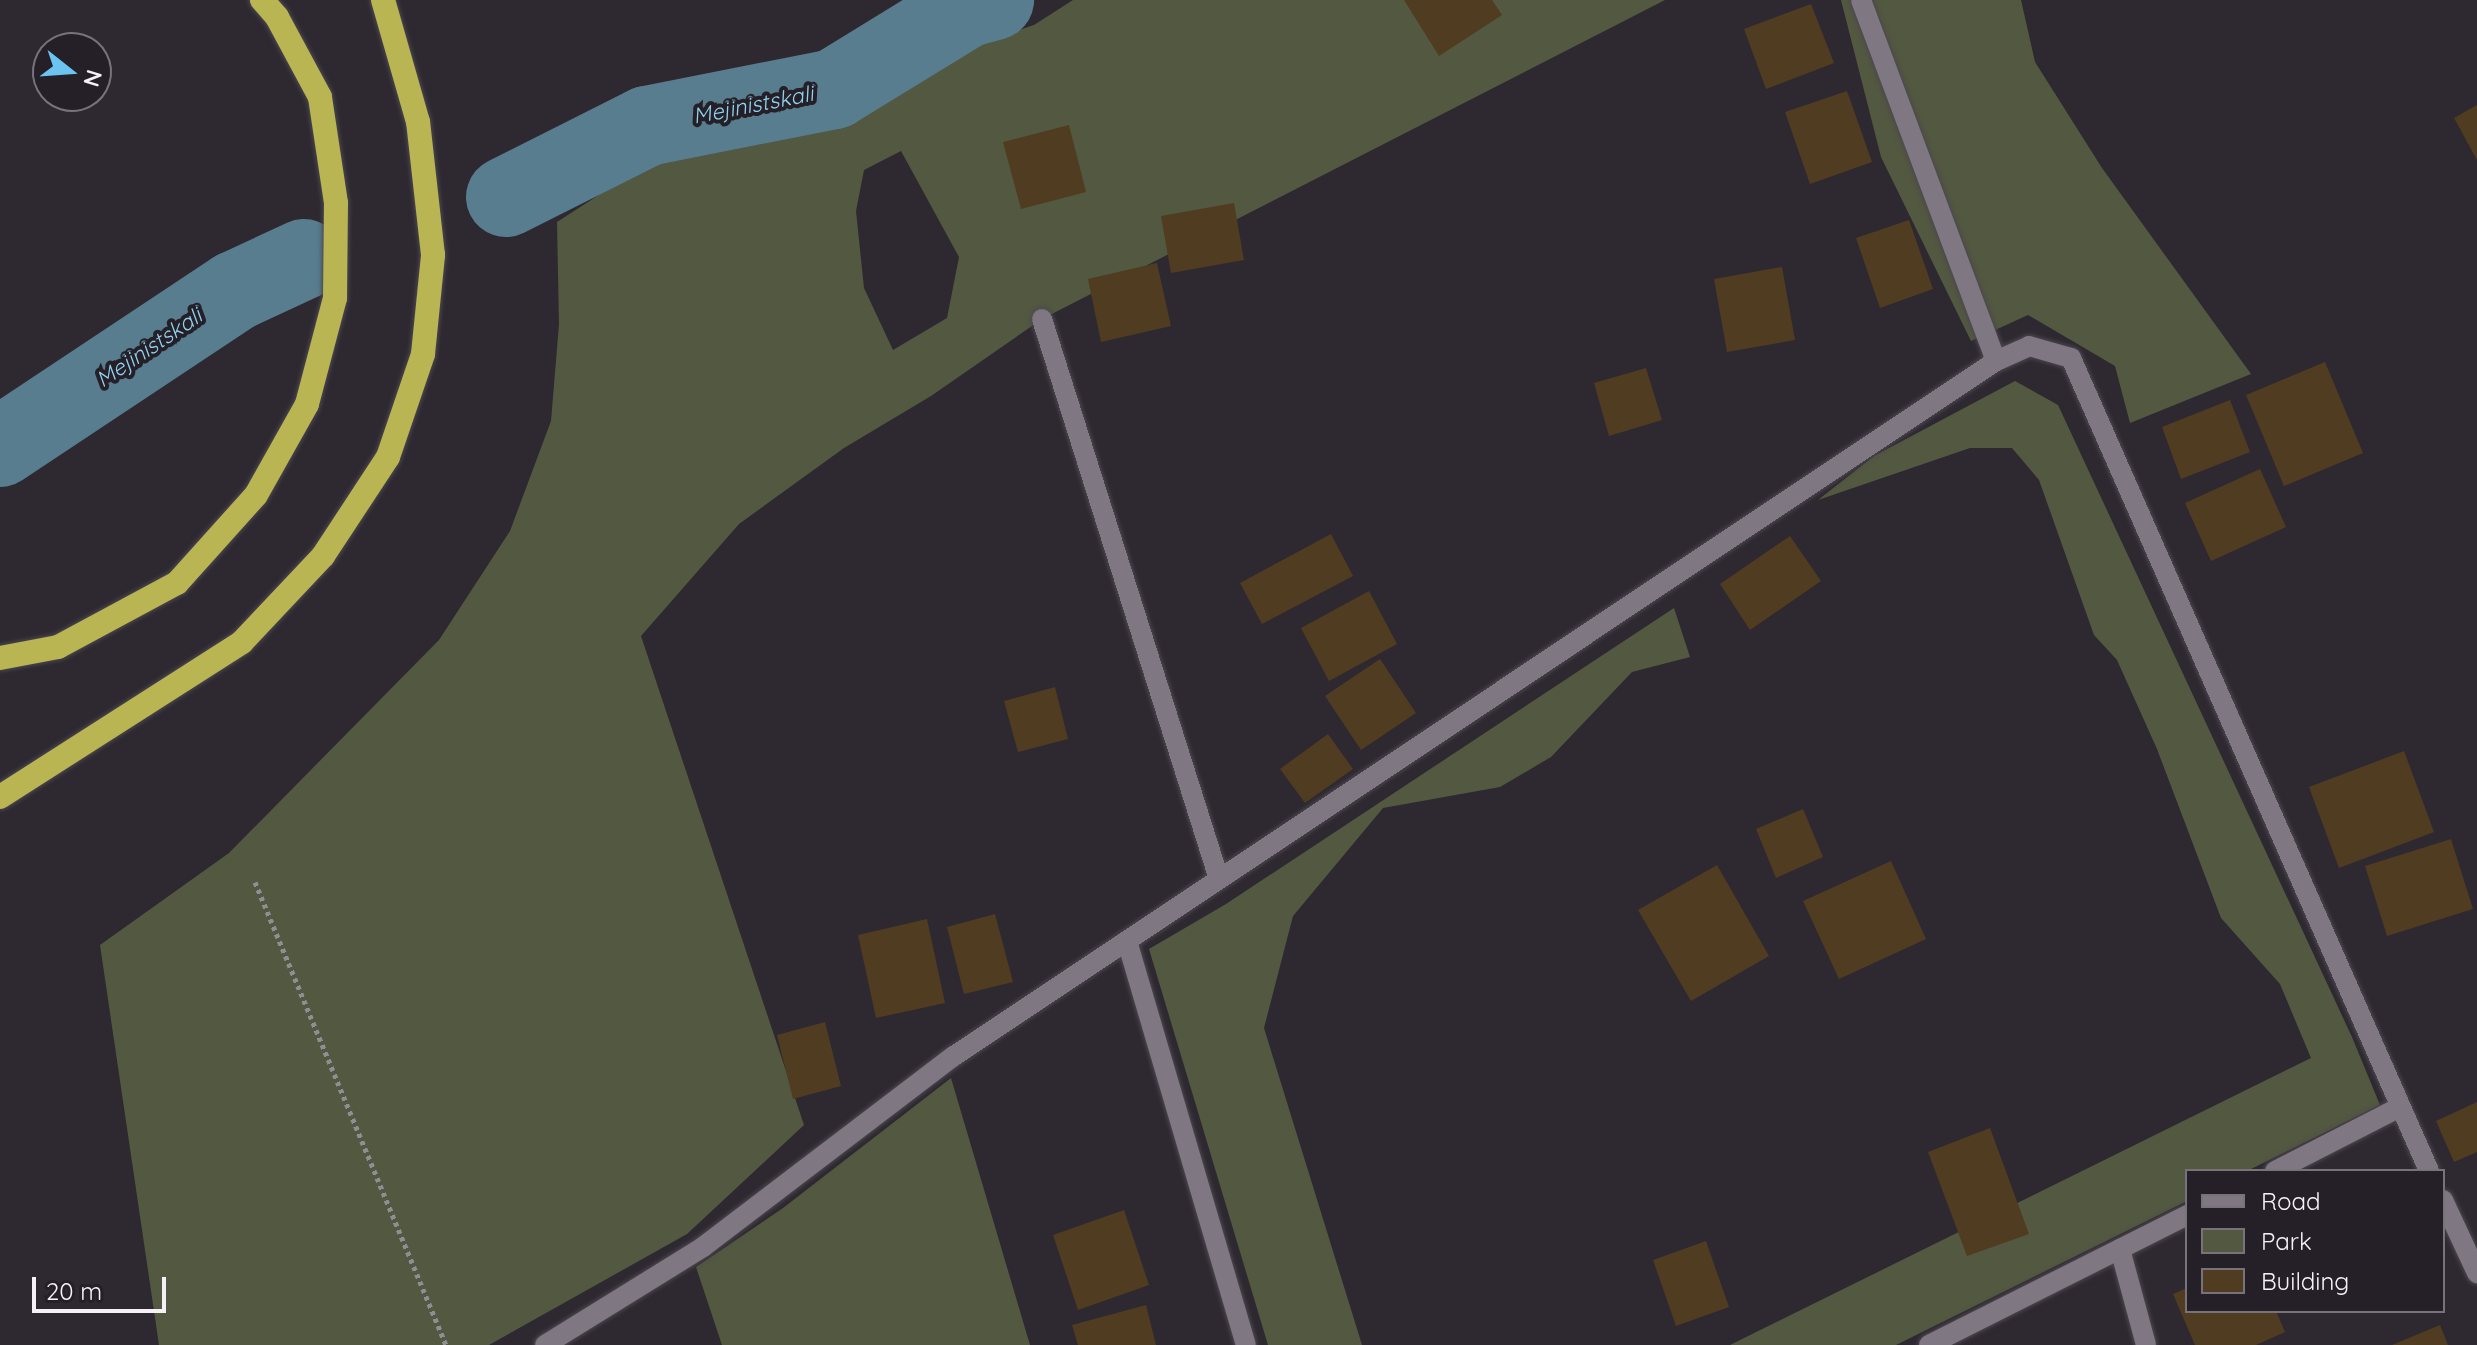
<!DOCTYPE html>
<style>
body{margin:0}
#map{position:relative;width:2477px;height:1345px;overflow:hidden;background:#2e2931;font-family:Quicksand,sans-serif}
div>[style]{position:absolute}
[style*='--x']{left:calc(var(--x)*1px);top:calc(var(--y)*1px);width:calc(var(--w)*1px);rotate:calc(var(--a)*1deg)}
.green>*{inset:0;background:#535841}
.stream>*{height:14px;margin:-7px;padding:0 7px;transform-origin:7px;border-radius:7px;background:#577d8f}
.river>*{height:80px;margin:-40px;padding:0 40px;transform-origin:40px;border-radius:40px;background:#577d8f}
.building>*{inset:0;background:#503c20}
.path>*{height:5px;margin-top:-2.5px;transform-origin:0;background:repeating-linear-gradient(90deg,#918d94 0 4px,transparent 0 8px)}
.roads{filter:drop-shadow(0 0 2px #4c474e) drop-shadow(0 0 2px #4c474e)}
.lane>*{height:20px;margin:-10px;padding:0 10px;transform-origin:10px;border-radius:10px;background:#7f7882}
.street>*{height:20px;margin:-10px;padding:0 10px;transform-origin:10px;border-radius:10px;background:#7f7882}
.highway>*{height:24px;margin:-12px;padding:0 12px;transform-origin:12px;border-radius:12px;background:#b8b552}
span{translate:-50% -50%;white-space:nowrap;text-align:center;line-height:1.15;-webkit-text-stroke:8px #251f27;paint-order:stroke}
.water-label{font-size:22px;color:#8fd3f1;font-style:italic}
.legend{position:absolute;left:2185px;top:1169px;width:260px;height:144px;box-sizing:border-box;background:#251f27;border:2px solid #78737a;margin:0;padding:10px 14px;list-style:none;font-size:24px;color:#f5f1f7}
.legend li{display:flex;align-items:center;gap:16px;height:40px}
.legend b{width:40px;border:2px solid #78737a}
.north{position:absolute;left:32px;top:32px;width:80px;height:80px;box-sizing:border-box;background:#251f27;border:2px solid #78737a;border-radius:50%;rotate:107deg;font-size:22px;font-weight:700;line-height:32px;text-align:center;color:#f5f1f7}
.north::after{content:'';display:block;margin:auto;width:28px;height:36px;background:#6ac3f1;clip-path:polygon(50% 0,100% 100%,50% 72%,0 100%)}
.scale{position:absolute;left:32px;top:1277px;width:134px;height:36px;box-sizing:border-box;border:4px solid #f5f1f7;border-top:0;padding-left:10px;font-size:24px;line-height:28px;white-space:nowrap;color:#f5f1f7;-webkit-text-stroke:6px #251f27;paint-order:stroke}
</style>
<div id="map">
<div class="green">
<i style="clip-path:polygon(evenodd,1073px 0,1665px 0,1042px 319px,931px 396px,844px 448px,739px 524px,641px 636px,804px 1125px,687px 1234px,489px 1345px,159px 1345px,100px 945px,229px 853px,439px 640px,510px 531px,551px 421px,559px 324px,557px 222px,684px 140px,848px 116px,930px 60px,1034px 25px,1073px 0,901px 151px,959px 257px,947px 318px,893px 350px,864px 288px,856px 211px,864px 170px,901px 151px)"></i>
<i style="clip-path:polygon(1841px 0,2021px 0,2035px 62px,2102px 168px,2251px 374px,2130px 423px,2115px 366px,2028px 315px,1971px 341px,1881px 157px)"></i>
<i style="clip-path:polygon(2015px 381px,2058px 405px,2352px 1037px,2380px 1105px,2247px 1171px,2187px 1171px,2187px 1201px,1896px 1345px,1730px 1345px,2311px 1058px,2280px 984px,2221px 918px,2157px 749px,2117px 660px,2094px 635px,2039px 480px,2012px 448px,1970px 448px,1818px 500px,1874px 456px)"></i>
<i style="clip-path:polygon(1674px 608px,1690px 657px,1632px 672px,1551px 757px,1500px 787px,1383px 808px,1293px 916px,1264px 1028px,1362px 1345px,1268px 1345px,1149px 949px,1226px 904px)"></i>
<i style="clip-path:polygon(951px 1078px,1030px 1345px,722px 1345px,696px 1267px,783px 1208px)"></i>
</div>
<div class="stream">
<i style="--x:0;--y:466;--w:44;--a:-55.2"></i>
</div>
<div class="river">
<i style="--x:506;--y:197;--w:158;--a:-26.7"></i>
<i style="--x:647;--y:126;--w:191;--a:-11.2"></i>
<i style="--x:834;--y:89;--w:157;--a:-31.5"></i>
<i style="--x:968;--y:7;--w:27;--a:-15"></i>
<i style="--x:0;--y:447;--w:282;--a:-33.6"></i>
<i style="--x:235;--y:291;--w:76;--a:-24.9"></i>
</div>
<div class="building">
<i style="clip-path:polygon(1404px 0,1492px 0,1502px 15px,1439px 56px)"></i>
<i style="clip-path:polygon(1811px 4px,1834px 63px,1766px 89px,1744px 29px)"></i>
<i style="clip-path:polygon(1847px 91px,1872px 162px,1810px 184px,1785px 112px)"></i>
<i style="clip-path:polygon(2477px 105px,2477px 160px,2454px 118px)"></i>
<i style="clip-path:polygon(1069px 125px,1086px 192px,1021px 209px,1003px 142px)"></i>
<i style="clip-path:polygon(1234px 203px,1244px 260px,1171px 273px,1161px 216px)"></i>
<i style="clip-path:polygon(1909px 220px,1933px 289px,1880px 308px,1856px 238px)"></i>
<i style="clip-path:polygon(1157px 263px,1171px 326px,1101px 342px,1088px 279px)"></i>
<i style="clip-path:polygon(1782px 267px,1795px 340px,1727px 352px,1714px 279px)"></i>
<i style="clip-path:polygon(2325px 362px,2363px 453px,2284px 486px,2246px 395px)"></i>
<i style="clip-path:polygon(1646px 368px,1662px 420px,1609px 436px,1594px 383px)"></i>
<i style="clip-path:polygon(2230px 400px,2250px 452px,2181px 479px,2162px 427px)"></i>
<i style="clip-path:polygon(2260px 469px,2286px 527px,2211px 561px,2185px 503px)"></i>
<i style="clip-path:polygon(1331px 534px,1353px 576px,1262px 624px,1240px 583px)"></i>
<i style="clip-path:polygon(1790px 536px,1821px 581px,1750px 630px,1720px 584px)"></i>
<i style="clip-path:polygon(1369px 591px,1397px 644px,1329px 681px,1301px 628px)"></i>
<i style="clip-path:polygon(1380px 659px,1416px 713px,1361px 750px,1325px 696px)"></i>
<i style="clip-path:polygon(1055px 687px,1068px 739px,1018px 752px,1004px 701px)"></i>
<i style="clip-path:polygon(1328px 734px,1353px 769px,1305px 803px,1280px 769px)"></i>
<i style="clip-path:polygon(2404px 751px,2434px 832px,2339px 868px,2309px 787px)"></i>
<i style="clip-path:polygon(1803px 809px,1823px 857px,1776px 878px,1756px 829px)"></i>
<i style="clip-path:polygon(2451px 839px,2473px 909px,2387px 936px,2365px 866px)"></i>
<i style="clip-path:polygon(1891px 861px,1926px 939px,1839px 979px,1803px 901px)"></i>
<i style="clip-path:polygon(1717px 865px,1769px 956px,1691px 1001px,1638px 910px)"></i>
<i style="clip-path:polygon(995px 914px,1013px 982px,964px 994px,947px 927px)"></i>
<i style="clip-path:polygon(927px 919px,945px 1003px,876px 1018px,858px 935px)"></i>
<i style="clip-path:polygon(825px 1022px,841px 1086px,793px 1099px,777px 1035px)"></i>
<i style="clip-path:polygon(2477px 1102px,2477px 1152px,2454px 1162px,2436px 1121px)"></i>
<i style="clip-path:polygon(1990px 1128px,2029px 1234px,1967px 1256px,1928px 1152px)"></i>
<i style="clip-path:polygon(1124px 1210px,1149px 1285px,1078px 1310px,1053px 1235px)"></i>
<i style="clip-path:polygon(1706px 1241px,1729px 1307px,1676px 1326px,1653px 1260px)"></i>
<i style="clip-path:polygon(2187px 1288px,2187px 1311px,2276px 1311px,2285px 1332px,2256px 1345px,2195px 1345px,2173px 1294px)"></i>
<i style="clip-path:polygon(1146px 1305px,1156px 1345px,1078px 1345px,1072px 1325px)"></i>
<i style="clip-path:polygon(2440px 1325px,2448px 1345px,2392px 1345px)"></i>
</div>
<div class="path">
<i style="--x:255;--y:882;--w:501;--a:67.58"></i>
</div>
<div class="roads">
<div class="lane">
<i style="--x:1861;--y:0;--w:385;--a:69.5"></i>
<i style="--x:1042;--y:319;--w:587;--a:72.46"></i>
<i style="--x:2120;--y:1249;--w:99;--a:74.8"></i>
</div>
<div class="street">
<i style="--x:1127;--y:941;--w:421;--a:73.6"></i>
<i style="--x:2275;--y:1171;--w:140;--a:-27.1"></i>
<i style="--x:2443;--y:1200;--w:81;--a:65"></i>
<i style="--x:545;--y:1345;--w:186;--a:-31.8"></i>
<i style="--x:703;--y:1247;--w:315;--a:-37.3"></i>
<i style="--x:954;--y:1056;--w:1253;--a:-33.7"></i>
<i style="--x:1996;--y:361;--w:36;--a:-24"></i>
<i style="--x:2029;--y:346;--w:44;--a:15.9"></i>
<i style="--x:2071;--y:358;--w:888;--a:66.23"></i>
<i style="--x:1929;--y:1345;--w:289;--a:-26.7"></i>
</div>
<div class="highway">
<i style="--x:0;--y:658;--w:59;--a:-10.7"></i>
<i style="--x:58;--y:647;--w:135;--a:-28.3"></i>
<i style="--x:177;--y:583;--w:118;--a:-48.1"></i>
<i style="--x:256;--y:495;--w:104;--a:-60.7"></i>
<i style="--x:307;--y:404;--w:110;--a:-75.2"></i>
<i style="--x:335;--y:298;--w:95;--a:-89.4"></i>
<i style="--x:336;--y:203;--w:107;--a:-98.6"></i>
<i style="--x:320;--y:97;--w:91;--a:-118.3"></i>
<i style="--x:277;--y:17;--w:23;--a:-131"></i>
<i style="--x:0;--y:797;--w:287;--a:-32.6"></i>
<i style="--x:242;--y:642;--w:118;--a:-46.7"></i>
<i style="--x:323;--y:556;--w:118;--a:-56.7"></i>
<i style="--x:388;--y:457;--w:109;--a:-71.2"></i>
<i style="--x:423;--y:354;--w:100;--a:-84.2"></i>
<i style="--x:433;--y:255;--w:134;--a:-96.4"></i>
<i style="--x:418;--y:122;--w:127;--a:-106"></i>
</div>
</div>
<div class="water-label">
<span style="left:753px;top:105px;rotate:-11deg">Mejinistskali</span>
<span style="left:149px;top:348px;rotate:-34deg">Mejinistskali</span>
</div>
<ul class="legend">
<li><b style="height:10px;background:#7f7882"></b>Road</li>
<li><b style="height:22px;background:#535841"></b>Park</li>
<li><b style="height:22px;background:#503c20"></b>Building</li>
</ul>
<div class="north">N</div>
<div class="scale">20 m</div>
</div>
